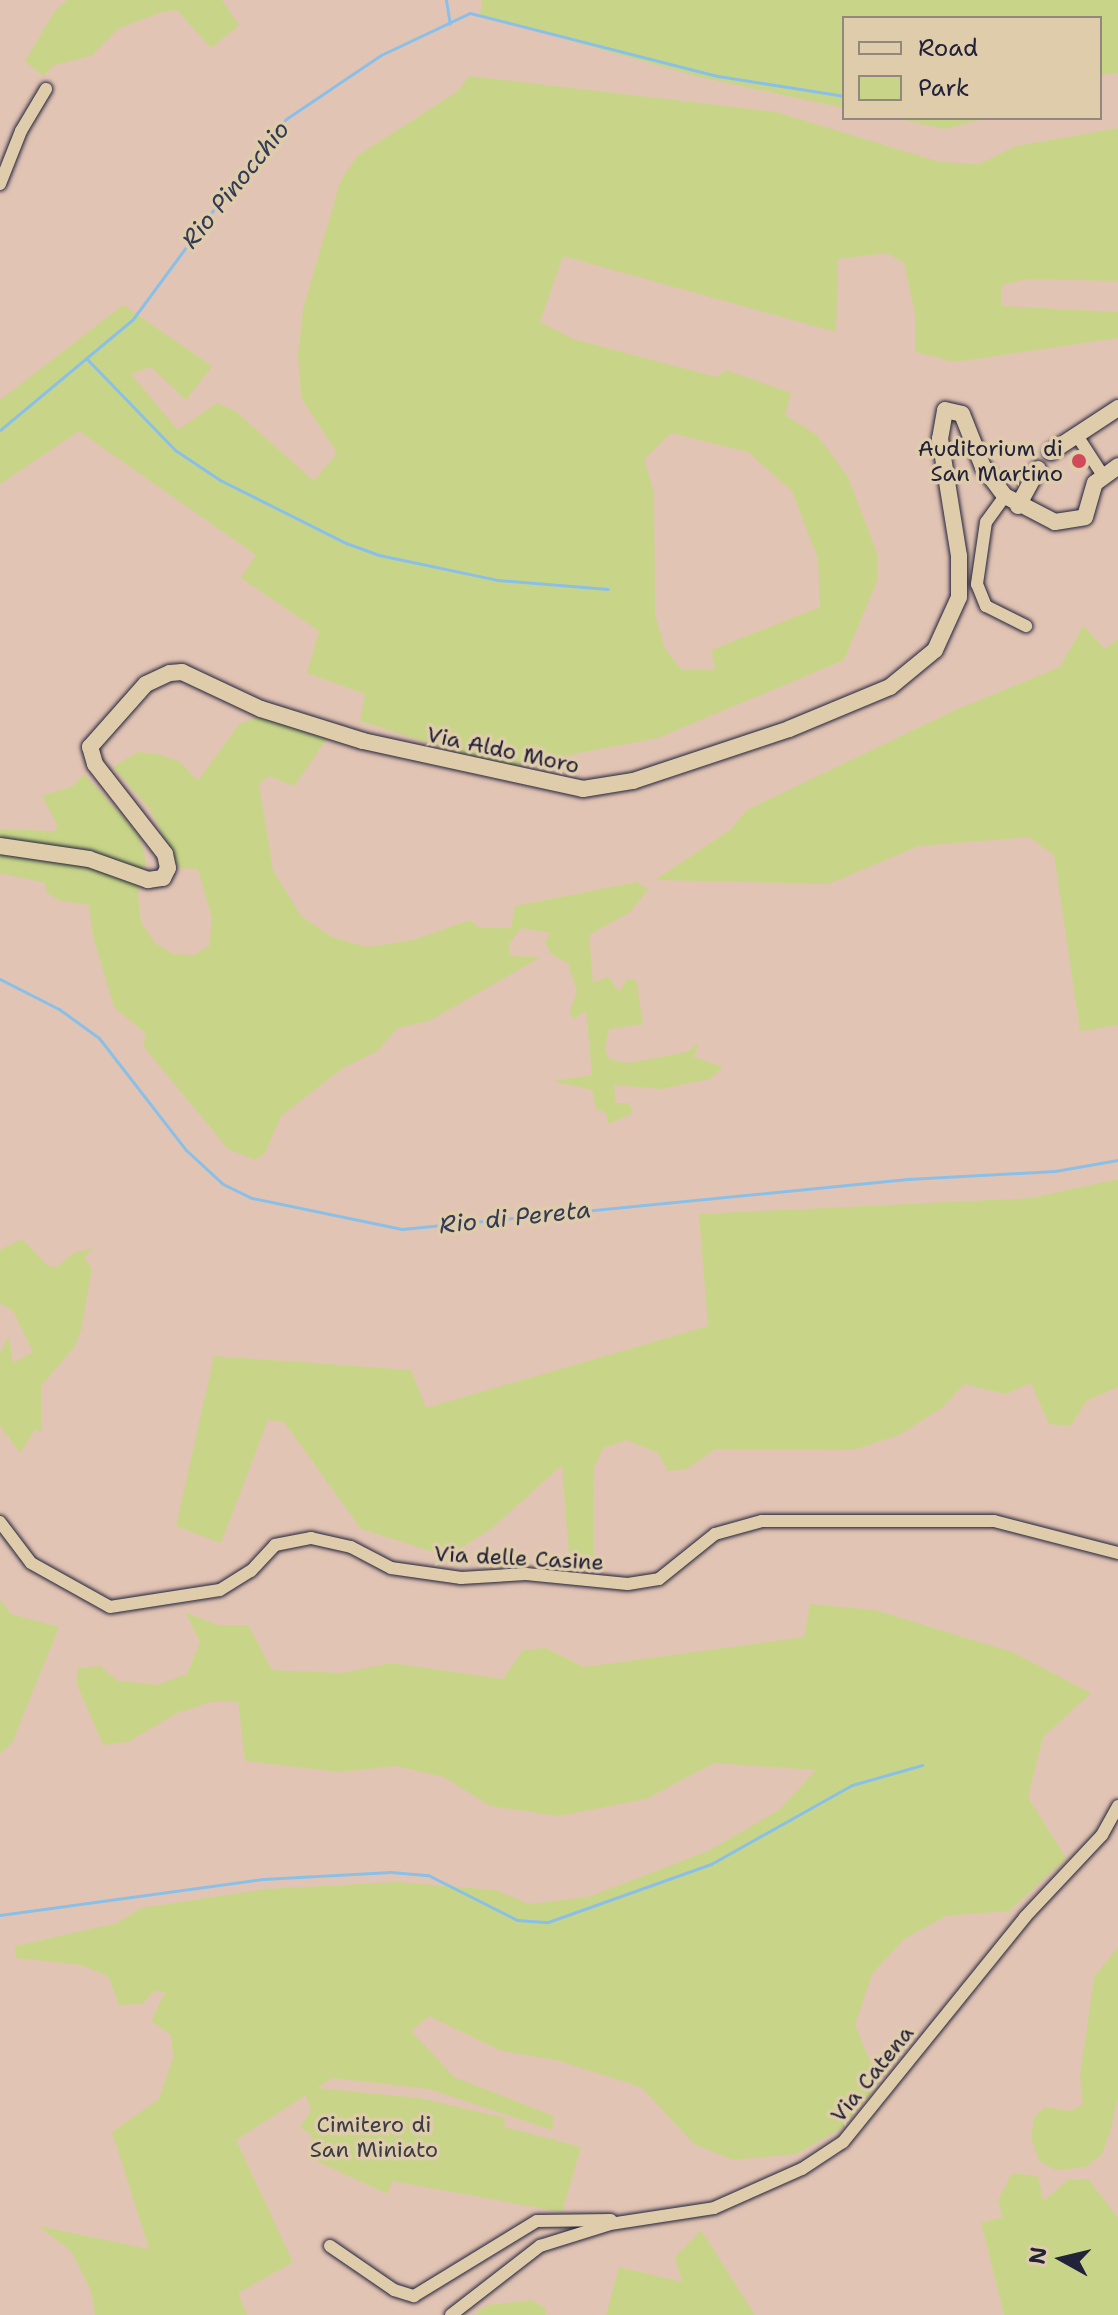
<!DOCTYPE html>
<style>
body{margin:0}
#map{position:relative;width:1118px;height:2315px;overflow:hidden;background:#e2c4b4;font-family:"Shantell Sans",sans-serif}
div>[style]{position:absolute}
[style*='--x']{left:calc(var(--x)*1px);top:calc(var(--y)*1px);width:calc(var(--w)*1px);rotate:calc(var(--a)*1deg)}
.green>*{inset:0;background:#c8d589}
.stream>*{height:3px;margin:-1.5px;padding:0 1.5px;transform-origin:1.5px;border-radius:1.5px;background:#8ac0e8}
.roads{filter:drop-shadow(0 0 2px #22223b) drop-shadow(0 0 2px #22223b)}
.street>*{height:12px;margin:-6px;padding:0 6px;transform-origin:6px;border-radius:6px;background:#dfccaa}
.secondary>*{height:16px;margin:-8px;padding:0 8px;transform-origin:8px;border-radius:8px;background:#dfccaa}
.dots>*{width:22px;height:22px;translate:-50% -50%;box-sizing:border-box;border:4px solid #dfccaa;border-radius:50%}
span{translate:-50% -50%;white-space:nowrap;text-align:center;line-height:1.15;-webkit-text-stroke:7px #dfccaa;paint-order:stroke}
.poi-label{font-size:22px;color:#22223b}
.right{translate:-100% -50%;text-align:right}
.street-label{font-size:22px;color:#22223b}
.park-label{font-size:22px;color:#3b3d47}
.water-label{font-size:24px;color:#323a55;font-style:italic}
.legend{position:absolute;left:842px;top:16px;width:260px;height:104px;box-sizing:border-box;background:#dfccaa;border:2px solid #93887e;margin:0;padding:10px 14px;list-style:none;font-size:24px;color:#22223b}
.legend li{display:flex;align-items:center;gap:16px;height:40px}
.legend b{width:40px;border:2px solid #93887e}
.north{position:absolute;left:1022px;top:2219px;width:80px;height:80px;-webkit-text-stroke:6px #dfccaa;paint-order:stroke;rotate:278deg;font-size:22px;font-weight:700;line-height:32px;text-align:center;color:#22223b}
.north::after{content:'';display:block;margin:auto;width:28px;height:36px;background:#22223b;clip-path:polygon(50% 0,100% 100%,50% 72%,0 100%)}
</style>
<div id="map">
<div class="green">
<i style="clip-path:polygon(67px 0,222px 0,239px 25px,211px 48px,177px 10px,159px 13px,118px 29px,91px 56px,54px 65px,43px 76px,25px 61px,54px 12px)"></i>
<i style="clip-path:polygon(482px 0,1118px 0,1118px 73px,1100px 75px,1100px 18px,844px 18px,844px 108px,699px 77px,480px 15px)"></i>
<i style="clip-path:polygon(evenodd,469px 76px,776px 112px,940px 162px,979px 164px,1016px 146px,1118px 128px,1118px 281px,1027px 279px,1002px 285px,1001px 306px,1118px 312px,1118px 338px,955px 362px,915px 352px,915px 314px,904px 263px,887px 253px,838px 259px,836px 332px,563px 256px,540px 322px,573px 339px,716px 377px,726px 370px,791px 393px,785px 415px,817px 435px,848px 477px,877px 553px,877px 581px,844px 660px,658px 738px,505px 767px,360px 721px,365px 694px,307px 673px,319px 631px,241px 578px,256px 555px,79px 431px,0 484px,0 400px,123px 305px,212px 366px,186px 400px,151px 367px,131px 374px,178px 430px,217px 403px,235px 411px,314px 481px,337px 453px,301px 398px,298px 355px,303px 309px,340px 182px,357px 156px,458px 91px,469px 76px,671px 433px,748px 452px,792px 491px,818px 559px,820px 607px,711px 650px,715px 669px,682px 670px,665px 649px,655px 614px,654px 493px,644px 459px,671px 433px)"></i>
<i style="clip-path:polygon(894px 118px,988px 118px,945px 129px)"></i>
<i style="clip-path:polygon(1083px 626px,1105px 649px,1118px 639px,1118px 1025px,1080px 1031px,1054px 855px,1029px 837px,919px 846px,828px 884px,655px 880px,730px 830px,747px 810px,953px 711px,1060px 667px)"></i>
<i style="clip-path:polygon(257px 717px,327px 739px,294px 786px,269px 776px,259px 784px,273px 870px,301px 916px,332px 937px,367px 947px,413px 940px,470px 920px,479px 928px,511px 928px,515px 906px,636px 882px,648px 889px,630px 912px,589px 935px,593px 982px,609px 977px,619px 992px,627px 979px,636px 980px,643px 1024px,609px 1029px,605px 1048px,609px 1059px,629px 1063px,687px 1052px,699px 1043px,694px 1057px,723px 1067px,710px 1079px,662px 1089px,614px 1085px,616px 1103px,629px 1103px,633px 1113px,609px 1124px,605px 1112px,596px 1109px,592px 1090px,552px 1081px,592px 1075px,586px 1011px,573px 1019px,570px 1011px,577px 992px,568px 963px,551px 954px,545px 942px,550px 933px,521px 928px,509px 943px,509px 956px,541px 957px,429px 1021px,398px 1028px,377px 1051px,343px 1068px,281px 1116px,265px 1153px,256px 1160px,228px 1149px,144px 1047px,145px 1033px,114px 1007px,93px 937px,89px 905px,61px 901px,47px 893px,45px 883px,0 873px,0 829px,54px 831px,58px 827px,42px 796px,73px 786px,84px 774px,138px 833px,146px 860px,138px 894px,141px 922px,155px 943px,173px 954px,194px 955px,209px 946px,212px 919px,198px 869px,179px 868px,150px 809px,113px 767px,138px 752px,157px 754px,179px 761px,198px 781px,239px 724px)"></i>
<i style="clip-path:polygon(1118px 1179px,1118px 1387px,1086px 1401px,1071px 1426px,1049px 1424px,1031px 1383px,1005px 1394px,964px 1384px,943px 1407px,899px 1435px,853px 1450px,715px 1449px,687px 1469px,668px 1471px,658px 1453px,627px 1440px,603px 1448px,594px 1468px,593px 1566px,575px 1566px,569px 1555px,562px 1465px,491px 1529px,447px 1556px,361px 1529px,284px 1422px,268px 1420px,221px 1543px,176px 1526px,214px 1356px,411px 1370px,426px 1408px,708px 1326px,699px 1214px,1031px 1198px)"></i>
<i style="clip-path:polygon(22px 1239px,48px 1266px,57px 1267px,73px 1253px,94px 1248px,84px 1257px,92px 1269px,81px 1330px,75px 1346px,41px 1386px,42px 1433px,35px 1429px,20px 1453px,0 1426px,0 1353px,9px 1336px,13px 1363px,33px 1352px,13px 1311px,0 1303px,0 1250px)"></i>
<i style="clip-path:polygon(0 1600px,11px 1614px,59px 1627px,12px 1743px,0 1754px)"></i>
<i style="clip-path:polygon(810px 1604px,875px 1610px,1012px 1652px,1091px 1693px,1043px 1737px,1028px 1797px,1066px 1858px,1009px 1911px,946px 1916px,904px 1939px,872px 1974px,855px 2025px,879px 2083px,842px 2128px,796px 2154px,733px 2160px,694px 2144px,641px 2087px,559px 2061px,499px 2050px,429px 2016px,411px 2031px,454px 2077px,554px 2116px,552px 2130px,429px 2089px,332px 2078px,317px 2088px,419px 2098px,505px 2118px,504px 2127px,581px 2147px,562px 2212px,392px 2181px,387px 2194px,317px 2161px,311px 2135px,300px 2127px,311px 2111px,306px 2095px,236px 2140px,293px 2262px,238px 2293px,247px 2315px,95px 2315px,91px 2291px,71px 2251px,38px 2226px,149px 2249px,112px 2132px,159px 2099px,173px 2058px,171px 2035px,151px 2021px,165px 1992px,154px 1991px,142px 2004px,119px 2005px,108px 1976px,81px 1965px,16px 1958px,15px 1946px,117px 1923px,141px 1908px,265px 1889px,398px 1882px,496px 1890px,529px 1904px,588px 1897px,708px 1851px,779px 1810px,816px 1770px,714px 1763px,646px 1799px,559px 1816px,490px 1806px,444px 1777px,396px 1766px,339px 1772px,245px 1761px,238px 1702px,212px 1702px,177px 1713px,128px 1742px,103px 1745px,76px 1682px,78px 1668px,100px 1666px,118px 1681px,157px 1685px,187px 1674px,200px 1642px,185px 1612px,218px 1625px,248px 1625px,272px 1670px,342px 1673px,391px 1663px,503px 1679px,523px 1650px,546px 1648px,584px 1667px,804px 1637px)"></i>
<i style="clip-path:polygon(1118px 1947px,1118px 2096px,1110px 2132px,1102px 2154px,1086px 2167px,1056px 2170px,1039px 2161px,1031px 2137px,1034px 2117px,1045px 2107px,1071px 2111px,1083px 2104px,1080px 2076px,1094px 1977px)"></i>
<i style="clip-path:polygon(1012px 2173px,1038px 2176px,1043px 2201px,1068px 2180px,1088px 2179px,1118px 2218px,1118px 2315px,1004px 2315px,981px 2223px,1003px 2217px,998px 2201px)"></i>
<i style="clip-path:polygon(701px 2230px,755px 2315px,606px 2315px,619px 2267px,682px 2282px,675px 2257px)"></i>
<i style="clip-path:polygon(532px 2300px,545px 2308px,546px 2315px,474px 2315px,487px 2305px)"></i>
</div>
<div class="stream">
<i style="--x:446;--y:0;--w:24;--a:81"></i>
<i style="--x:86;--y:358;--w:128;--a:45.9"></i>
<i style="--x:175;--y:450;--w:54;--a:33.7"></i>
<i style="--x:220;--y:480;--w:141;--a:26.6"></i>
<i style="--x:346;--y:543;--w:35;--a:20"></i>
<i style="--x:379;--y:555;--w:122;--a:11.9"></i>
<i style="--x:498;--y:580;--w:110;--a:4.7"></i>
<i style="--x:0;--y:430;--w:173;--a:-39.8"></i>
<i style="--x:133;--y:319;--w:199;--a:-53.6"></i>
<i style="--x:251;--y:159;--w:53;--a:-48.8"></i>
<i style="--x:286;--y:119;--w:115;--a:-34"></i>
<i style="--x:381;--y:55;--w:98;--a:-25.3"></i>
<i style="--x:470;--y:13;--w:256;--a:14.3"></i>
<i style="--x:718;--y:76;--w:128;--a:9"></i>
<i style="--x:0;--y:979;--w:66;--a:27"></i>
<i style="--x:59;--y:1009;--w:49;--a:35.9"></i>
<i style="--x:99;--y:1038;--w:142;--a:52.2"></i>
<i style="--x:186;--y:1150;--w:50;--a:42.6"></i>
<i style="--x:223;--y:1184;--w:32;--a:26"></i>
<i style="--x:252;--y:1198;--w:153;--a:11.7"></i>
<i style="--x:402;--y:1229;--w:508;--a:-5.64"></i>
<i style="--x:908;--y:1179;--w:147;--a:-3.1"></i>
<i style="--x:1055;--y:1171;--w:64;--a:-9.9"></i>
<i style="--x:0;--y:1915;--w:265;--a:-7.8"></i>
<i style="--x:263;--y:1879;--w:128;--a:-3.1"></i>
<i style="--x:391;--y:1872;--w:37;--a:5"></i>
<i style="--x:428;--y:1875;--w:100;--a:26.8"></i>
<i style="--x:517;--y:1920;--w:31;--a:4"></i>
<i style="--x:548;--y:1922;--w:173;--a:-19.6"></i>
<i style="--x:711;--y:1864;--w:162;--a:-29.3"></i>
<i style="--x:852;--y:1785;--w:73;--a:-15.9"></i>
</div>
<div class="roads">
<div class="street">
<i style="--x:0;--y:184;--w:57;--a:-68.4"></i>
<i style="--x:21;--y:131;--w:49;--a:-59.2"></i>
<i style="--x:1076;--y:434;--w:48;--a:57"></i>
<i style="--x:1005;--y:496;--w:32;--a:126"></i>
<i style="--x:986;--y:522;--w:63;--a:98.3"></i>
<i style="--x:977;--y:584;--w:24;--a:68"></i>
<i style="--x:986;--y:606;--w:45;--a:26.6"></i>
<i style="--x:0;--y:1522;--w:51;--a:52.9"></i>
<i style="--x:31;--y:1563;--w:90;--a:29.1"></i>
<i style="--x:110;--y:1607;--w:111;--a:-8.8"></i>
<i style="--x:220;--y:1590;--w:36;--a:-32"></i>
<i style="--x:251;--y:1571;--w:35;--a:-47"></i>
<i style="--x:275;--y:1545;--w:37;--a:-11"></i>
<i style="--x:311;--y:1538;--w:41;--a:12.7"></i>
<i style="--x:351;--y:1547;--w:45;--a:27.7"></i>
<i style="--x:391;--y:1568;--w:71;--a:8.1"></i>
<i style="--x:461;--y:1578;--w:65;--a:-3.5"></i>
<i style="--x:526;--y:1574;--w:102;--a:5.6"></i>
<i style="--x:628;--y:1584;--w:31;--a:-9"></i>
<i style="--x:659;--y:1579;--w:72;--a:-38.8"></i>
<i style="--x:715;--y:1534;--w:49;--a:-15.5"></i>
<i style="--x:762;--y:1521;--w:232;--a:0"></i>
<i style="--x:994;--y:1521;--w:128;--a:14.5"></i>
<i style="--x:330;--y:2246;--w:78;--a:34.5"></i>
<i style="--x:394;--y:2290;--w:21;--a:17"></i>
<i style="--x:414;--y:2296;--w:144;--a:-31.4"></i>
<i style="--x:537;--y:2221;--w:74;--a:-0.8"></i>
<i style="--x:451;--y:2315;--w:113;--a:-37.8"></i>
<i style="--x:540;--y:2246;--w:73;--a:-17.4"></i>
<i style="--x:610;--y:2224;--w:105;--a:-8.7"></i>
<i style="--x:714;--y:2208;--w:96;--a:-23.9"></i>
<i style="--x:802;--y:2169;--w:49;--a:-33.4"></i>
<i style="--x:843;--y:2142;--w:289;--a:-51"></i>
<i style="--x:1025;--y:1917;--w:112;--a:-46.8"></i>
<i style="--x:1102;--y:1835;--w:33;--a:-61"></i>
</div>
<div class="secondary">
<i style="--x:1051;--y:452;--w:80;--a:-33.3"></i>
<i style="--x:1018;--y:506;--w:42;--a:-61.6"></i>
<i style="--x:0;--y:846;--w:90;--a:8.3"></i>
<i style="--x:89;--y:859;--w:63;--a:19.6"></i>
<i style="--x:148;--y:880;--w:15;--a:-8"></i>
<i style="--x:163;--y:878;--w:11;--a:-63"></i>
<i style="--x:168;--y:868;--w:14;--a:-102"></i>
<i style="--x:165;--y:854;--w:114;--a:-127.9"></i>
<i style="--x:95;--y:764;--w:18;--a:-106"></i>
<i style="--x:90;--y:747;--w:84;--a:-48.4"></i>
<i style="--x:146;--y:684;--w:26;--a:-25"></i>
<i style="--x:170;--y:673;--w:12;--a:-5"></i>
<i style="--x:182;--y:672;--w:87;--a:25.1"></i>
<i style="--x:261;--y:709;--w:107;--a:17.4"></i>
<i style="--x:363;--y:741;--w:225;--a:12.3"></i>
<i style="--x:583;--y:789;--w:51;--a:-9.1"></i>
<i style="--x:633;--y:781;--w:164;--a:-18.4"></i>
<i style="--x:789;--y:729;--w:109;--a:-22.6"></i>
<i style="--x:890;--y:687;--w:58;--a:-39.4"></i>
<i style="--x:935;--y:650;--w:58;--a:-65.6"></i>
<i style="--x:959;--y:597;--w:41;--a:-90"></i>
<i style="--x:959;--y:556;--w:119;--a:-99.2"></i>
<i style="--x:940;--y:439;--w:29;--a:-80"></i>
<i style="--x:945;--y:410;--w:17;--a:13"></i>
<i style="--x:962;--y:414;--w:57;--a:68.4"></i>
<i style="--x:983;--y:467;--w:36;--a:53"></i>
<i style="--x:1005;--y:496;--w:56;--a:27.5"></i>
<i style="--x:1055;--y:522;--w:30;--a:-9"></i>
<i style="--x:1085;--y:517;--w:35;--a:-74"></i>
<i style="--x:1095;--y:483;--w:29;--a:-36"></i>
</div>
</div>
<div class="dots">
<i style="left:1079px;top:461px;background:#d1495b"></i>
</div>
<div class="poi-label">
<span class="right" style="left:1063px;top:461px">Auditorium di<br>San Martino</span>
</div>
<div class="street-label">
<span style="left:503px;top:750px;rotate:12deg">Via Aldo Moro</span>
<span style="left:519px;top:1558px;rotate:3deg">Via delle Casine</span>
<span style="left:872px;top:2074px;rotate:-51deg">Via Catena</span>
</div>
<div class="park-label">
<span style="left:374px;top:2137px">Cimitero di<br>San Miniato</span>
</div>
<div class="water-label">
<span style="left:236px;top:185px;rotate:-51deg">Rio Pinocchio</span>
<span style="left:515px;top:1218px;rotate:-6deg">Rio di Pereta</span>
</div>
<ul class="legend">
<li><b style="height:10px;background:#dfccaa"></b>Road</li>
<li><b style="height:22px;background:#c8d589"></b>Park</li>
</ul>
<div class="north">N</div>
</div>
